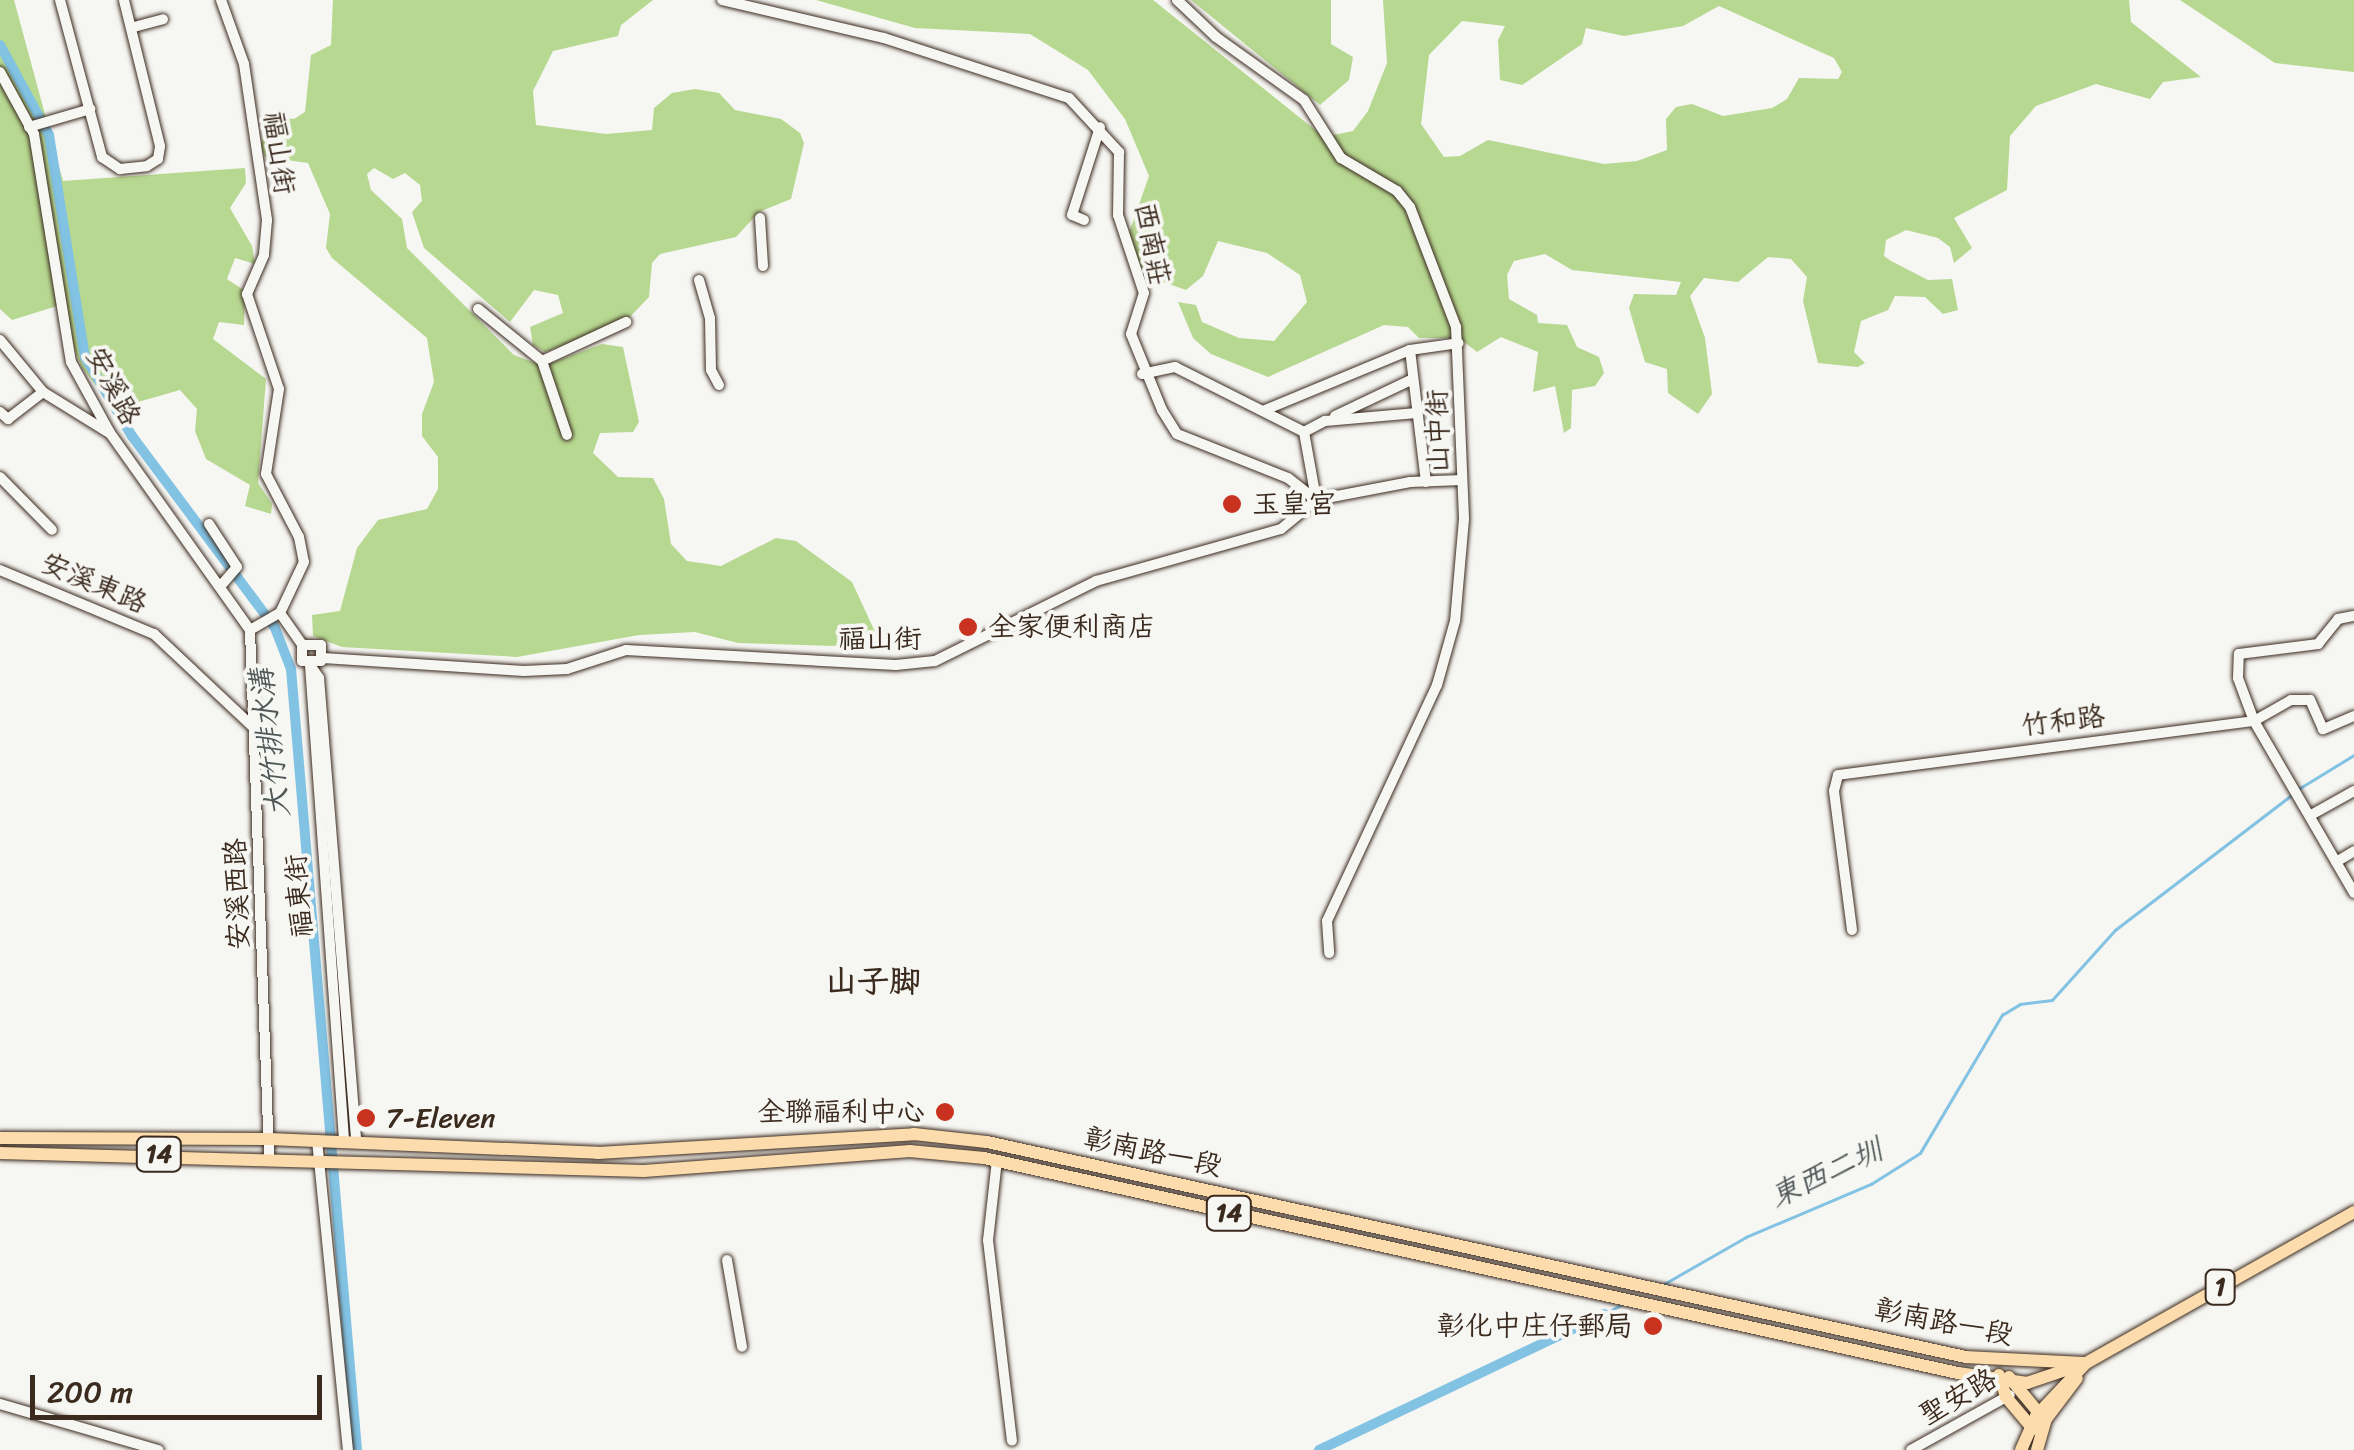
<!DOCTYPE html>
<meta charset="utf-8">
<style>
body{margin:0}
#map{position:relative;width:2354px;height:1450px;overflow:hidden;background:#f6f6f2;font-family:Sriracha,"LXGW WenKai TC",sans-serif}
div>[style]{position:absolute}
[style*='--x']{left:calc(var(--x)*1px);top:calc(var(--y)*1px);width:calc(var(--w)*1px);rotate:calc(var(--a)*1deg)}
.green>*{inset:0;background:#b7d891}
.stream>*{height:2.5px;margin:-1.25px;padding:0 1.25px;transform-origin:1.25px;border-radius:1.25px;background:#82c2e3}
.canal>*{height:10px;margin:-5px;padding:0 5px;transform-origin:5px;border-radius:5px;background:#82c2e3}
.roads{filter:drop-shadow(0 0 2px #3b2a1e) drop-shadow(0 0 2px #3b2a1e)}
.minor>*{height:10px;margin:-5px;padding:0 5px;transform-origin:5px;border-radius:5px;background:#f6f6f2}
.major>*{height:12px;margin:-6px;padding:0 6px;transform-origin:6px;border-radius:6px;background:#fcdcac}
.dots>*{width:28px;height:28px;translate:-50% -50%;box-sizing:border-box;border:5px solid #f6f6f2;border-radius:50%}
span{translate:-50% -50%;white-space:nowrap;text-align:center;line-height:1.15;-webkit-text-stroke:8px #f6f6f2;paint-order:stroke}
.shield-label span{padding:2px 8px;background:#f6f6f2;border:2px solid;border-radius:8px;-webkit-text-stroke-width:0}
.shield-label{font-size:25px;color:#3b2a1e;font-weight:700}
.street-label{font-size:28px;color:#3b2a1e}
.poi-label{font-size:28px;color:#3b2a1e}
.left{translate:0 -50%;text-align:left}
.right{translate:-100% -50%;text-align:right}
.water-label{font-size:30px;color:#505859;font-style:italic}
.quarter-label{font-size:32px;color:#3b2a1e;font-weight:700}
.scale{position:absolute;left:30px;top:1375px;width:292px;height:45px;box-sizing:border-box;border:5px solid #3b2a1e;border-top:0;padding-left:12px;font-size:30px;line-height:35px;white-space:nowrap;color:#3b2a1e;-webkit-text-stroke:8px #f6f6f2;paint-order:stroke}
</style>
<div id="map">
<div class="green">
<i style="clip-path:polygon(0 0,14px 0,63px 181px,245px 168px,246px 183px,230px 208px,252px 246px,255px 264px,235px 258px,227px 279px,245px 291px,244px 325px,219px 322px,213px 339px,266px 379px,258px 483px,272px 504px,271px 514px,245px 506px,250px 485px,206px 459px,195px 431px,197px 409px,180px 390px,138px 402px,120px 416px,82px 368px,57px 306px,12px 320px,0 309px)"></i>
<i style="clip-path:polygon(333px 0,653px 0,621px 25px,618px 36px,553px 51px,533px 91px,536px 125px,606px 134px,652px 130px,654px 108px,672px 93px,695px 89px,719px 93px,735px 110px,781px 119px,800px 133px,804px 143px,791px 199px,759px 212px,736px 237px,660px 254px,652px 263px,649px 297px,625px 322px,545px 352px,533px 345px,530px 327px,563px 313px,558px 295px,534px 290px,510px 322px,424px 248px,412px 212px,422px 201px,420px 185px,405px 173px,393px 179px,374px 168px,367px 174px,371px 190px,402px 219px,407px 248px,514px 355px,543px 366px,602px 344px,623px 347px,639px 422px,633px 432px,600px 433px,593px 453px,618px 477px,653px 478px,664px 499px,671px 544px,687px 561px,721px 566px,776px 538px,796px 541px,852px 582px,876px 634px,834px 646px,738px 643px,695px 632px,639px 635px,517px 657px,342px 647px,313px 636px,312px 615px,340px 611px,357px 548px,378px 520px,427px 509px,438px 489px,438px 457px,422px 436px,422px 414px,434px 382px,427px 338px,332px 258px,326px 248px,330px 214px,308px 163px,265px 157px,260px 147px,271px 116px,294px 119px,305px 112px,311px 55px,331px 45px)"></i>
<i style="clip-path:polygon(evenodd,816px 0,1153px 0,1324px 137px,1353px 131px,1368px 111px,1387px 63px,1383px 0,2129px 0,2131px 22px,2201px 77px,2163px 82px,2150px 99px,2096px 84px,2036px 106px,2010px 136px,2007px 190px,1954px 218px,1972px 248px,1954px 263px,1950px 247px,1938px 238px,1906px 230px,1886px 240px,1884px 256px,1891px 261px,1928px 280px,1952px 279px,1958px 310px,1943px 314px,1925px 297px,1895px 296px,1888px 310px,1861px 321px,1854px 352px,1865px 363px,1858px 367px,1818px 363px,1803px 301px,1807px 277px,1791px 259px,1768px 257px,1738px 282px,1704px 278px,1690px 296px,1705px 338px,1712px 394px,1698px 414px,1668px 393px,1667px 369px,1645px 362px,1629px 308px,1634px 294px,1676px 295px,1681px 282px,1572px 270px,1545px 254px,1514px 261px,1507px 275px,1509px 299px,1537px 315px,1538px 323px,1567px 325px,1577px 347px,1599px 357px,1604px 373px,1595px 386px,1572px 390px,1571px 428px,1564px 433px,1555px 386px,1533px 392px,1538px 352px,1501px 337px,1477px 352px,1459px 338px,1419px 338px,1408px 327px,1384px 325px,1268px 377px,1211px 354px,1193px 338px,1178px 302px,1196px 305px,1202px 322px,1239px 338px,1274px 341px,1307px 302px,1300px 275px,1267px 253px,1218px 241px,1203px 276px,1186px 290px,1135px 272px,1129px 233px,1149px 176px,1125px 119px,1088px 70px,1030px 34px,915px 28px,816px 0,1719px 6px,1834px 58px,1842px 72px,1838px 79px,1799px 78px,1787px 99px,1772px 108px,1723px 116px,1692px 104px,1676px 107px,1666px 119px,1667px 150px,1637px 161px,1604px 164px,1488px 140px,1460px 156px,1444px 157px,1421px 124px,1429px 55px,1462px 21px,1505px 26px,1498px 40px,1500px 80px,1522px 85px,1582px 44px,1586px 28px,1624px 36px,1683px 26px,1719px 6px)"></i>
<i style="clip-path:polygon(1191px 0,1331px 0,1331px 44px,1353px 57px,1349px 80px,1320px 105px)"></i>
<i style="clip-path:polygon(2180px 0,2354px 0,2354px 72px,2275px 63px)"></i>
</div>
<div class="stream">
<i style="--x:2300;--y:788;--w:63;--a:-31.4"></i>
<i style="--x:1664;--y:1284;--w:95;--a:-29.8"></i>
<i style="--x:1746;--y:1237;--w:136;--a:-23"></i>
<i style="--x:1871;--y:1184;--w:58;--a:-32.3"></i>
<i style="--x:1920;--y:1153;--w:161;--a:-59.3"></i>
<i style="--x:2002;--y:1015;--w:21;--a:-31"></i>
<i style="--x:2020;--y:1004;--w:32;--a:-7"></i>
<i style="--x:2052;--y:1000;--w:94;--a:-48"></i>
<i style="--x:2115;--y:930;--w:225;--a:-37.4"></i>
<i style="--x:1604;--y:1314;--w:19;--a:-28"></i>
</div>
<div class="canal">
<i style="--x:0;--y:45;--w:102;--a:61.4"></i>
<i style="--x:49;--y:135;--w:225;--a:80.8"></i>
<i style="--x:85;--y:357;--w:92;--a:59.3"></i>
<i style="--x:132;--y:436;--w:239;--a:53.3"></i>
<i style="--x:275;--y:628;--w:44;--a:68.7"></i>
<i style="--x:291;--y:669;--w:784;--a:85.17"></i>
<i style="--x:1319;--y:1450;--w:316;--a:-25.5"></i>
</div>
<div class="roads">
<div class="minor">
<i style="--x:60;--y:0;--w:163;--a:75"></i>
<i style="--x:102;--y:157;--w:22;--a:34"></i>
<i style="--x:120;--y:169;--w:27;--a:-6"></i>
<i style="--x:147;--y:166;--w:13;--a:-32"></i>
<i style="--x:158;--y:159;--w:13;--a:-81"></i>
<i style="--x:160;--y:146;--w:150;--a:-103.9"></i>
<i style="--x:221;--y:0;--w:68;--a:70.2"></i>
<i style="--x:244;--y:64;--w:158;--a:81.6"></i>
<i style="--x:267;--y:220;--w:35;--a:95"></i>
<i style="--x:264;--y:255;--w:43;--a:113.6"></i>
<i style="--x:247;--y:294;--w:100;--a:71.4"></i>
<i style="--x:279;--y:389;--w:86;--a:98.7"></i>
<i style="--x:266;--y:474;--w:71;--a:62.4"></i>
<i style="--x:299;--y:537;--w:25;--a:79"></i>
<i style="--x:304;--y:562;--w:56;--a:115.2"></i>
<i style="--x:722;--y:0;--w:166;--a:13.2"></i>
<i style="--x:884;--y:38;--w:194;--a:18"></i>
<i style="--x:1069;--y:98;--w:74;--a:47.2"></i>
<i style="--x:1119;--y:152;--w:63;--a:90.9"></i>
<i style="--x:1118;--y:215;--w:82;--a:71.6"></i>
<i style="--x:1144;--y:293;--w:43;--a:107.6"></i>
<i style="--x:1131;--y:334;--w:82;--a:67.8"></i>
<i style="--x:1162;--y:410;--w:28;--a:58"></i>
<i style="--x:1177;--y:434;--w:119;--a:21.6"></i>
<i style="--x:1288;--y:478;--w:36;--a:38"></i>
<i style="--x:1177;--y:0;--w:54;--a:43.5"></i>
<i style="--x:1216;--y:37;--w:108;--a:35.6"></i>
<i style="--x:1304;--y:100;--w:69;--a:57.5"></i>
<i style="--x:1341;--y:158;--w:65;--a:30.5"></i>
<i style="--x:1397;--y:191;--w:21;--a:51"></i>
<i style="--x:1410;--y:207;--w:129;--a:69"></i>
<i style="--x:1456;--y:327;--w:192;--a:87.6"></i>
<i style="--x:1464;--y:519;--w:102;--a:95"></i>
<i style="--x:1455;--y:621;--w:66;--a:105.7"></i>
<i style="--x:1437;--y:685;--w:260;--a:115"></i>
<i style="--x:1327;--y:921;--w:32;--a:86"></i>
<i style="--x:134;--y:27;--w:30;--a:-15"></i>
<i style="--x:0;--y:72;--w:71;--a:61.3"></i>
<i style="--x:34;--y:134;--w:231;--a:80.8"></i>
<i style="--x:71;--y:362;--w:81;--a:61.2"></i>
<i style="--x:110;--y:433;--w:242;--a:54.6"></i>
<i style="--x:250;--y:630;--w:526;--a:87.93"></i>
<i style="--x:29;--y:127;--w:64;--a:-16.4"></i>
<i style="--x:760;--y:218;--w:48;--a:86.4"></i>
<i style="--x:1084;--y:220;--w:13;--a:-157"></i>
<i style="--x:1072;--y:215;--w:92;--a:-72.3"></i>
<i style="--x:699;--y:280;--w:40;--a:74"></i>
<i style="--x:710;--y:318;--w:52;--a:88.9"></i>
<i style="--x:711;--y:370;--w:17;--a:62"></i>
<i style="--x:478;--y:309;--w:82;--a:39.1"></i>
<i style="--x:542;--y:361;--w:93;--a:-24.9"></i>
<i style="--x:0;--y:340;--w:67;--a:50.4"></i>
<i style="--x:43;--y:392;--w:78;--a:31.8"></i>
<i style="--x:1410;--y:350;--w:133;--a:83.1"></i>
<i style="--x:542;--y:361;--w:78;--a:71.3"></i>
<i style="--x:1142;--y:374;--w:34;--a:-12"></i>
<i style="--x:1175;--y:367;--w:144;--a:26.7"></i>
<i style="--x:1265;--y:410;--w:157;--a:-22.5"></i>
<i style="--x:1410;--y:350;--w:49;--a:-8.1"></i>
<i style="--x:0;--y:412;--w:11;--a:41"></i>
<i style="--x:8;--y:419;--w:44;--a:-37.6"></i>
<i style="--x:1335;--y:416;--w:86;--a:-25.4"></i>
<i style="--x:1304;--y:432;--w:24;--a:-28"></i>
<i style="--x:1325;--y:421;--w:92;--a:-5"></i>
<i style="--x:1304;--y:432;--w:68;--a:79.8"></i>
<i style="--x:0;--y:477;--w:74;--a:45.5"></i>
<i style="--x:209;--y:524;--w:51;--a:56.9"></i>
<i style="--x:237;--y:567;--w:23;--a:131"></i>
<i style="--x:0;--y:570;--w:167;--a:22.6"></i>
<i style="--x:154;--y:634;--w:136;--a:43.2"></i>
<i style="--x:280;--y:613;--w:39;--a:55"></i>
<i style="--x:302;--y:645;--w:16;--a:90"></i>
<i style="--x:302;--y:661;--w:19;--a:0"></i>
<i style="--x:321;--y:661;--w:16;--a:-90"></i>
<i style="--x:321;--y:645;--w:19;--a:180"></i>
<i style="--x:250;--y:630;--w:34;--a:-30"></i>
<i style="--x:323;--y:658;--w:201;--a:3.7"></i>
<i style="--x:524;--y:671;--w:43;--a:-2.7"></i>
<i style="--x:567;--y:669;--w:62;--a:-17.9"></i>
<i style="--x:626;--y:650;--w:270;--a:3.2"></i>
<i style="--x:896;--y:665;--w:39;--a:-6"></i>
<i style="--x:935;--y:661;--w:180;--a:-26.4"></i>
<i style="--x:1096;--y:581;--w:192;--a:-15.7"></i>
<i style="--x:1281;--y:529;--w:45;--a:-39.6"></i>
<i style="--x:1316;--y:500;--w:96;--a:-10.8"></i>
<i style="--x:1410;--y:482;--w:52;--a:-2.2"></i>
<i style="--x:310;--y:665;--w:16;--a:55"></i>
<i style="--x:319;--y:678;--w:465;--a:85.4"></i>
<i style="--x:310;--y:665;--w:477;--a:85.9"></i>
<i style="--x:2354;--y:716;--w:34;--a:157"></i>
<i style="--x:2323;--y:729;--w:32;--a:-114"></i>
<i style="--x:2310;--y:700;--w:19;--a:180"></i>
<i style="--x:2291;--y:700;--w:43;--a:150.4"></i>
<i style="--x:2254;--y:721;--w:199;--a:59.8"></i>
<i style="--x:2311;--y:815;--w:49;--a:-29.2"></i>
<i style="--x:2336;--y:862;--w:21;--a:-31"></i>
<i style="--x:1852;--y:930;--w:140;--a:-97.4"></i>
<i style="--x:1834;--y:791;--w:16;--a:-76"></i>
<i style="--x:1838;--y:775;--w:419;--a:-7.4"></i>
<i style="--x:2254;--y:721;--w:46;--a:-110.4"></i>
<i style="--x:2238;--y:678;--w:24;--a:-88"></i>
<i style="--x:2239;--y:654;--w:80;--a:-7.2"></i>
<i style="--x:2318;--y:644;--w:32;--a:-51"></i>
<i style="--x:2338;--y:619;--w:16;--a:-11"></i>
<i style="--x:317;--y:1140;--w:312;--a:84.3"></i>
<i style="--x:997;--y:1160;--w:81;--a:96.4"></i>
<i style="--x:988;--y:1240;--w:202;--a:83.2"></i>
<i style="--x:727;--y:1260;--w:88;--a:80.2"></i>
<i style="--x:0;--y:1404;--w:165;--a:16.2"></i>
<i style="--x:1911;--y:1450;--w:113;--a:-29.1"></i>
</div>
<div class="major">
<i style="--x:0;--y:1138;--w:269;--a:0.2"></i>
<i style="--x:269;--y:1139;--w:329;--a:2.4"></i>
<i style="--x:598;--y:1153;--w:317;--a:-3.4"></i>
<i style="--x:914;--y:1134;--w:73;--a:6.3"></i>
<i style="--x:987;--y:1142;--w:1002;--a:12.39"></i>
<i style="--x:1966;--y:1357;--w:117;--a:2.9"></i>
<i style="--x:0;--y:1153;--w:644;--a:1.6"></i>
<i style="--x:644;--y:1171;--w:267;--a:-4.3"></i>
<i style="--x:910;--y:1151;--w:74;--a:5.4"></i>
<i style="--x:984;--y:1158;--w:997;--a:12.45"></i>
<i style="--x:1958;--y:1373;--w:70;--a:8.2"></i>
<i style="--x:2027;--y:1383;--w:62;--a:-18.7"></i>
<i style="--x:1999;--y:1375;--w:23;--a:72"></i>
<i style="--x:2006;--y:1397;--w:42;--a:49.8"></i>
<i style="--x:2009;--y:1377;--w:53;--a:50.3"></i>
<i style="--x:2021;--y:1450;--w:37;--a:-66"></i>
<i style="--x:2036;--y:1416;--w:73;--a:-46.7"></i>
<i style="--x:2086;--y:1363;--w:308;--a:-29.4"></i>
<i style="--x:2037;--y:1450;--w:32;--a:-74"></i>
<i style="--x:2046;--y:1419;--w:51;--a:-52.9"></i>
</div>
</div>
<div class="dots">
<i style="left:1232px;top:504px;background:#c8321e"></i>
<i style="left:968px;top:627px;background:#c8321e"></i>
<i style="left:945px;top:1112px;background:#c8321e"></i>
<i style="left:366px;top:1118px;background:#c8321e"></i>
<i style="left:1653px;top:1326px;background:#c8321e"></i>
</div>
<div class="shield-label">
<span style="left:159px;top:1154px">14</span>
<span style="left:1229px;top:1213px">14</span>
<span style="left:2220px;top:1287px">1</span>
</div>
<div class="street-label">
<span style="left:279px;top:153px;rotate:82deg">福山街</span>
<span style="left:1152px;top:244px;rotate:79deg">西南莊</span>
<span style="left:113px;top:386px;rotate:62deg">安溪路</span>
<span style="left:1438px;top:431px;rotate:-91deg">山中街</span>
<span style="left:94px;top:583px;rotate:23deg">安溪東路</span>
<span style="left:880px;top:639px">福山街</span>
<span style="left:2063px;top:721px;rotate:-7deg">竹和路</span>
<span style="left:237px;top:894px;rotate:-92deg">安溪西路</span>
<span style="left:299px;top:896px;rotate:-95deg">福東街</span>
<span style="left:1153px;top:1152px;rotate:12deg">彰南路一段</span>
<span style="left:1944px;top:1322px;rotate:11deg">彰南路一段</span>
<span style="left:1958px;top:1397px;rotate:-30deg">聖安路</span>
</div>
<div class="poi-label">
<span class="left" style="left:1252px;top:504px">玉皇宮</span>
<span class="left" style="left:988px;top:627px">全家便利商店</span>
<span class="right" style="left:925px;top:1112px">全聯福利中心</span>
<span class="left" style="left:386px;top:1118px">7-Eleven</span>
<span class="right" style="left:1633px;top:1326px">彰化中庄仔郵局</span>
</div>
<div class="water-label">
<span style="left:270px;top:743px;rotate:-97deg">大竹排水溝</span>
<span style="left:1826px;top:1173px;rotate:-25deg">東西二圳</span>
</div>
<div class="quarter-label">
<span style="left:873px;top:982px">山子脚</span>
</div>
<div class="scale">200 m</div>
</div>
